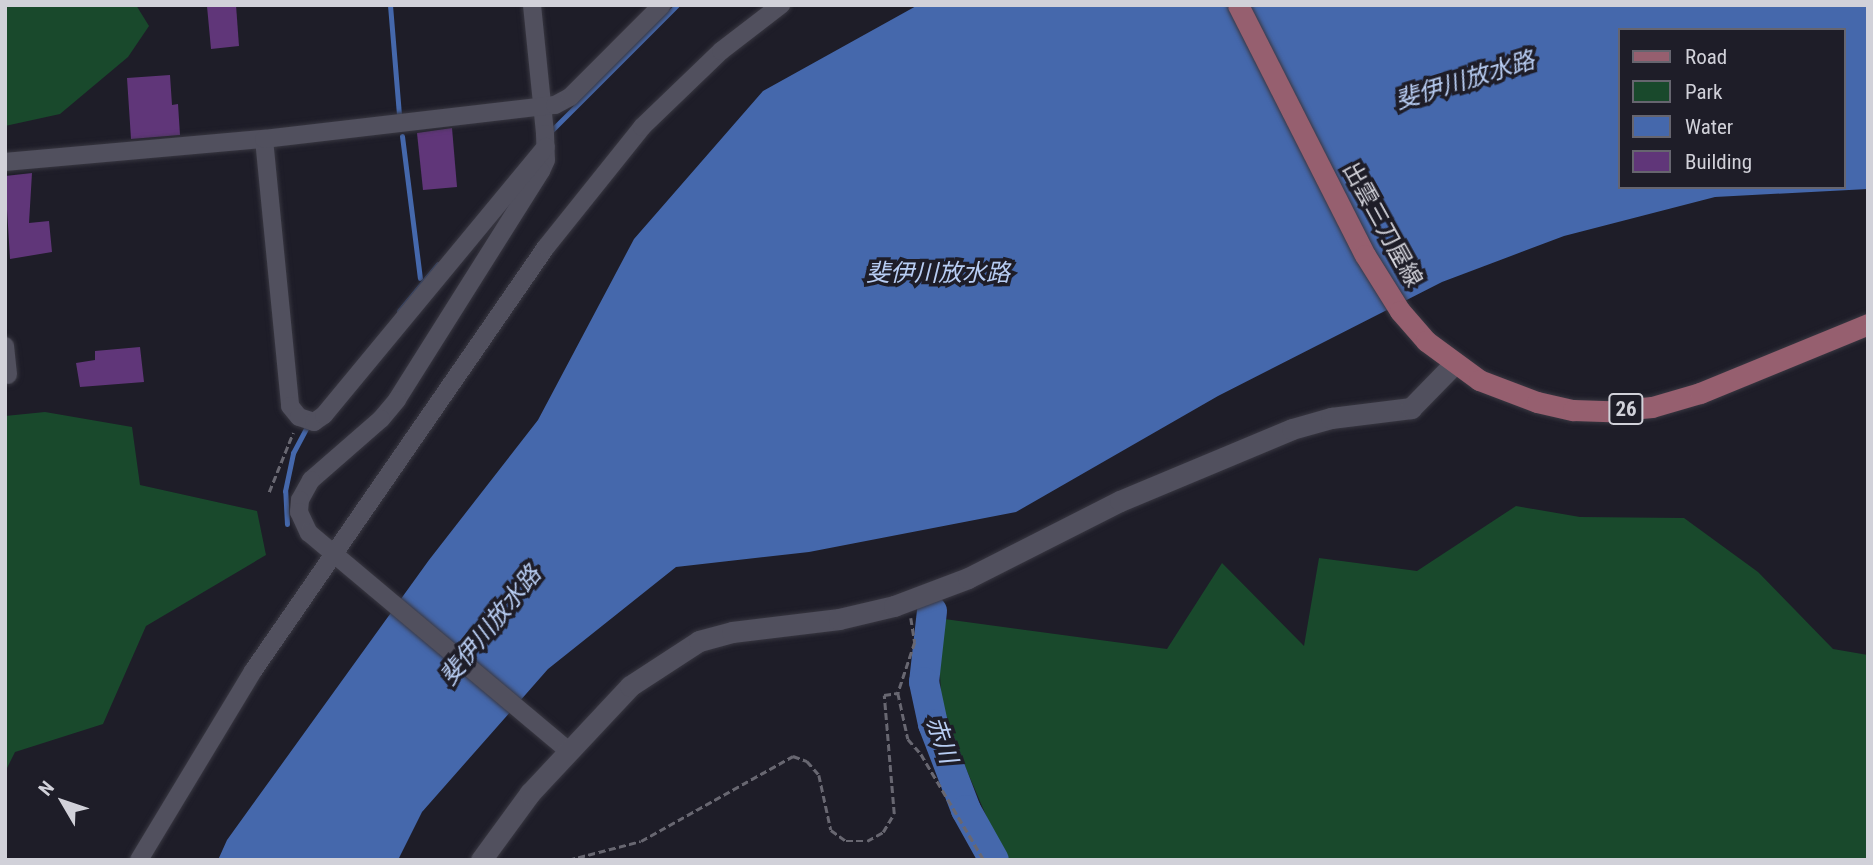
<!DOCTYPE html>
<meta charset="utf-8">
<style>
body{margin:0}
#map{position:relative;width:1873px;height:865px;overflow:hidden;background:#1e1d28;font-family:"Roboto Condensed","Noto Sans JP",sans-serif}
div>[style]{position:absolute}
[style*='--x']{left:calc(var(--x)*1px);top:calc(var(--y)*1px);width:calc(var(--w)*1px);rotate:calc(var(--a)*1deg)}
.green>*{inset:0;background:#19492c}
.water>*{inset:0;background:#4568ac}
.stream>*{height:5px;margin:-2.5px;padding:0 2.5px;transform-origin:2.5px;border-radius:2.5px;background:#4568ac}
.river>*{height:30px;margin:-15px;padding:0 15px;transform-origin:15px;border-radius:15px;background:#4568ac}
.building>*{inset:0;background:#603679}
.path>*{height:2.5px;margin-top:-1.25px;transform-origin:0;background:repeating-linear-gradient(90deg,#686771 0 7px,transparent 0 10.5px)}
.roads{filter:drop-shadow(0 0 2px #383741) drop-shadow(0 0 2px #383741)}
.minor>*{height:18px;margin:-9px;padding:0 9px;transform-origin:9px;border-radius:9px;background:#51505e}
.tertiary>*{height:21px;margin:-10.5px;padding:0 10.5px;transform-origin:10.5px;border-radius:10.5px;background:#51505e}
.primary>*{height:21px;margin:-10.5px;padding:0 10.5px;transform-origin:10.5px;border-radius:10.5px;background:#965f6f}
span{translate:-50% -50%;white-space:nowrap;text-align:center;line-height:1.15;-webkit-text-stroke:7px #1e1d28;paint-order:stroke}
.shield-label span{padding:2px 5px;background:#1e1d28;border:2px solid;border-radius:5px;-webkit-text-stroke-width:0}
.shield-label{font-size:21px;color:#d1d1d9;font-weight:700}
.street-label{font-size:23px;color:#d1d1d9}
.water-label{font-size:24px;color:#b8cdf3;font-style:italic}
.frame{position:absolute;inset:0;border:7px solid #d1d1d9;pointer-events:none}
.legend{position:absolute;left:1618px;top:28px;width:228px;height:161px;box-sizing:border-box;background:#1e1d28;border:2px solid #66656f;margin:0;padding:9px 12px;list-style:none;font-size:21px;color:#d1d1d9}
.legend li{display:flex;align-items:center;gap:14px;height:35px}
.legend b{width:35px;border:2px solid #66656f}
.north{position:absolute;left:28px;top:767px;width:70px;height:70px;-webkit-text-stroke:5px #1e1d28;paint-order:stroke;rotate:309deg;font-size:19px;font-weight:700;line-height:28px;text-align:center;color:#d1d1d9}
.north::after{content:'';display:block;margin:auto;width:24px;height:32px;background:#d1d1d9;clip-path:polygon(50% 0,100% 100%,50% 72%,0 100%)}
</style>
<div id="map">
<div class="green">
<i style="clip-path:polygon(5px 5px,136px 5px,149px 26px,128px 57px,60px 114px,5px 126px)"></i>
<i style="clip-path:polygon(45px 412px,132px 427px,140px 485px,257px 511px,266px 555px,146px 626px,103px 724px,15px 752px,5px 772px,5px 416px)"></i>
<i style="clip-path:polygon(1516px 506px,1580px 517px,1684px 518px,1758px 572px,1833px 649px,1868px 655px,1868px 860px,1005px 860px,942px 712px,937px 618px,1167px 649px,1222px 563px,1304px 646px,1319px 558px,1417px 571px)"></i>
</div>
<div class="water">
<i style="clip-path:polygon(evenodd,918px 5px,1868px 5px,1868px 189px,1715px 197px,1564px 236px,1442px 282px,1218px 396px,1016px 512px,809px 552px,676px 567px,548px 669px,422px 812px,398px 860px,218px 860px,227px 840px,429px 560px,538px 420px,634px 239px,763px 91px,918px 5px,1619px 30px,1843px 30px,1843px 187px,1619px 187px,1619px 30px)"></i>
</div>
<div class="stream">
<i style="--x:390;--y:5;--w:109;--a:85.3"></i>
<i style="--x:548;--y:134;--w:182;--a:-45"></i>
<i style="--x:402;--y:136;--w:143;--a:82.8"></i>
<i style="--x:399;--y:311;--w:61;--a:-50.3"></i>
<i style="--x:287;--y:524;--w:33;--a:-93"></i>
<i style="--x:285;--y:491;--w:39;--a:-78"></i>
<i style="--x:293;--y:453;--w:32;--a:-62"></i>
</div>
<div class="river">
<i style="--x:932;--y:611;--w:71;--a:96.4"></i>
<i style="--x:924;--y:682;--w:43;--a:77.9"></i>
<i style="--x:933;--y:724;--w:92;--a:69"></i>
<i style="--x:966;--y:810;--w:57;--a:60.8"></i>
</div>
<div class="building">
<i style="clip-path:polygon(236px 5px,239px 46px,211px 49px,207px 6px)"></i>
<i style="clip-path:polygon(170px 75px,172px 105px,178px 104px,180px 135px,131px 139px,127px 78px)"></i>
<i style="clip-path:polygon(452px 128px,457px 187px,423px 190px,417px 133px)"></i>
<i style="clip-path:polygon(32px 173px,29px 223px,49px 221px,52px 252px,10px 259px,5px 176px)"></i>
<i style="clip-path:polygon(140px 347px,144px 382px,80px 387px,76px 363px,95px 360px,95px 351px)"></i>
</div>
<div class="path">
<i style="--x:269;--y:492;--w:64;--a:-67.9"></i>
<i style="--x:911;--y:618;--w:24;--a:81"></i>
<i style="--x:915;--y:642;--w:54;--a:108.4"></i>
<i style="--x:898;--y:693;--w:47;--a:77.7"></i>
<i style="--x:908;--y:739;--w:20;--a:49"></i>
<i style="--x:921;--y:754;--w:123;--a:59.3"></i>
<i style="--x:568;--y:860;--w:75;--a:-14.6"></i>
<i style="--x:641;--y:841;--w:174;--a:-29.2"></i>
<i style="--x:793;--y:756;--w:15;--a:20"></i>
<i style="--x:807;--y:761;--w:18;--a:49"></i>
<i style="--x:819;--y:775;--w:56;--a:77.7"></i>
<i style="--x:831;--y:830;--w:19;--a:36"></i>
<i style="--x:846;--y:841;--w:21;--a:0"></i>
<i style="--x:867;--y:841;--w:18;--a:-29"></i>
<i style="--x:883;--y:832;--w:21;--a:-59"></i>
<i style="--x:894;--y:814;--w:119;--a:-94.8"></i>
<i style="--x:884;--y:695;--w:14;--a:-8"></i>
</div>
<div class="roads">
<div class="minor">
<i style="--x:532;--y:5;--w:130;--a:84.2"></i>
<i style="--x:545;--y:134;--w:26;--a:88"></i>
<i style="--x:546;--y:160;--w:12;--a:114"></i>
<i style="--x:541;--y:171;--w:271;--a:122.2"></i>
<i style="--x:397;--y:400;--w:25;--a:130"></i>
<i style="--x:381;--y:419;--w:93;--a:138.9"></i>
<i style="--x:311;--y:480;--w:23;--a:119"></i>
<i style="--x:300;--y:500;--w:12;--a:95"></i>
<i style="--x:299;--y:512;--w:23;--a:65"></i>
<i style="--x:309;--y:533;--w:338;--a:40"></i>
<i style="--x:264;--y:139;--w:268;--a:84.4"></i>
<i style="--x:290;--y:406;--w:14;--a:51"></i>
<i style="--x:299;--y:417;--w:16;--a:18"></i>
<i style="--x:314;--y:422;--w:12;--a:-35"></i>
<i style="--x:324;--y:415;--w:348;--a:-50.4"></i>
<i style="--x:5;--y:162;--w:260;--a:-5.1"></i>
<i style="--x:264;--y:139;--w:293;--a:-6.7"></i>
<i style="--x:555;--y:105;--w:17;--a:-28"></i>
<i style="--x:570;--y:97;--w:130;--a:-45"></i>
<i style="--x:5;--y:346;--w:29;--a:84"></i>
<i style="--x:139;--y:860;--w:221;--a:-58.9"></i>
<i style="--x:253;--y:671;--w:515;--a:-55.35"></i>
<i style="--x:546;--y:247;--w:154;--a:-51.3"></i>
<i style="--x:642;--y:127;--w:110;--a:-43.9"></i>
<i style="--x:721;--y:51;--w:76;--a:-37.5"></i>
</div>
<div class="tertiary">
<i style="--x:481;--y:860;--w:83;--a:-53.8"></i>
<i style="--x:530;--y:793;--w:146;--a:-46.9"></i>
<i style="--x:630;--y:686;--w:82;--a:-33.1"></i>
<i style="--x:699;--y:641;--w:34;--a:-15"></i>
<i style="--x:732;--y:632;--w:108;--a:-6.9"></i>
<i style="--x:839;--y:619;--w:57;--a:-13.3"></i>
<i style="--x:894;--y:606;--w:79;--a:-20.7"></i>
<i style="--x:968;--y:578;--w:170;--a:-26.9"></i>
<i style="--x:1120;--y:501;--w:186;--a:-22.7"></i>
<i style="--x:1292;--y:429;--w:41;--a:-15.8"></i>
<i style="--x:1331;--y:418;--w:81;--a:-7.1"></i>
<i style="--x:1411;--y:408;--w:62;--a:-45.7"></i>
</div>
<div class="primary">
<i style="--x:1238;--y:5;--w:280;--a:63.1"></i>
<i style="--x:1365;--y:255;--w:66;--a:58"></i>
<i style="--x:1400;--y:311;--w:40;--a:49"></i>
<i style="--x:1426;--y:341;--w:66;--a:36.3"></i>
<i style="--x:1479;--y:380;--w:62;--a:20.8"></i>
<i style="--x:1537;--y:402;--w:37;--a:13"></i>
<i style="--x:1573;--y:410;--w:37;--a:2"></i>
<i style="--x:1610;--y:411;--w:42;--a:-5.4"></i>
<i style="--x:1652;--y:407;--w:50;--a:-16.3"></i>
<i style="--x:1700;--y:393;--w:182;--a:-22.3"></i>
</div>
</div>
<div class="shield-label">
<span style="left:1626px;top:409px">26</span>
</div>
<div class="street-label">
<span style="left:1382px;top:225px;rotate:61deg">出雲三刀屋線</span>
</div>
<div class="water-label">
<span style="left:1465px;top:81px;rotate:-17deg">斐伊川放水路</span>
<span style="left:938px;top:274px">斐伊川放水路</span>
<span style="left:491px;top:626px;rotate:-51deg">斐伊川放水路</span>
<span style="left:941px;top:740px;rotate:71deg">赤川</span>
</div>
<div class="frame"></div>
<ul class="legend">
<li><b style="height:9px;background:#965f6f"></b>Road</li>
<li><b style="height:19px;background:#19492c"></b>Park</li>
<li><b style="height:19px;background:#4568ac"></b>Water</li>
<li><b style="height:19px;background:#603679"></b>Building</li>
</ul>
<div class="north">N</div>
</div>
